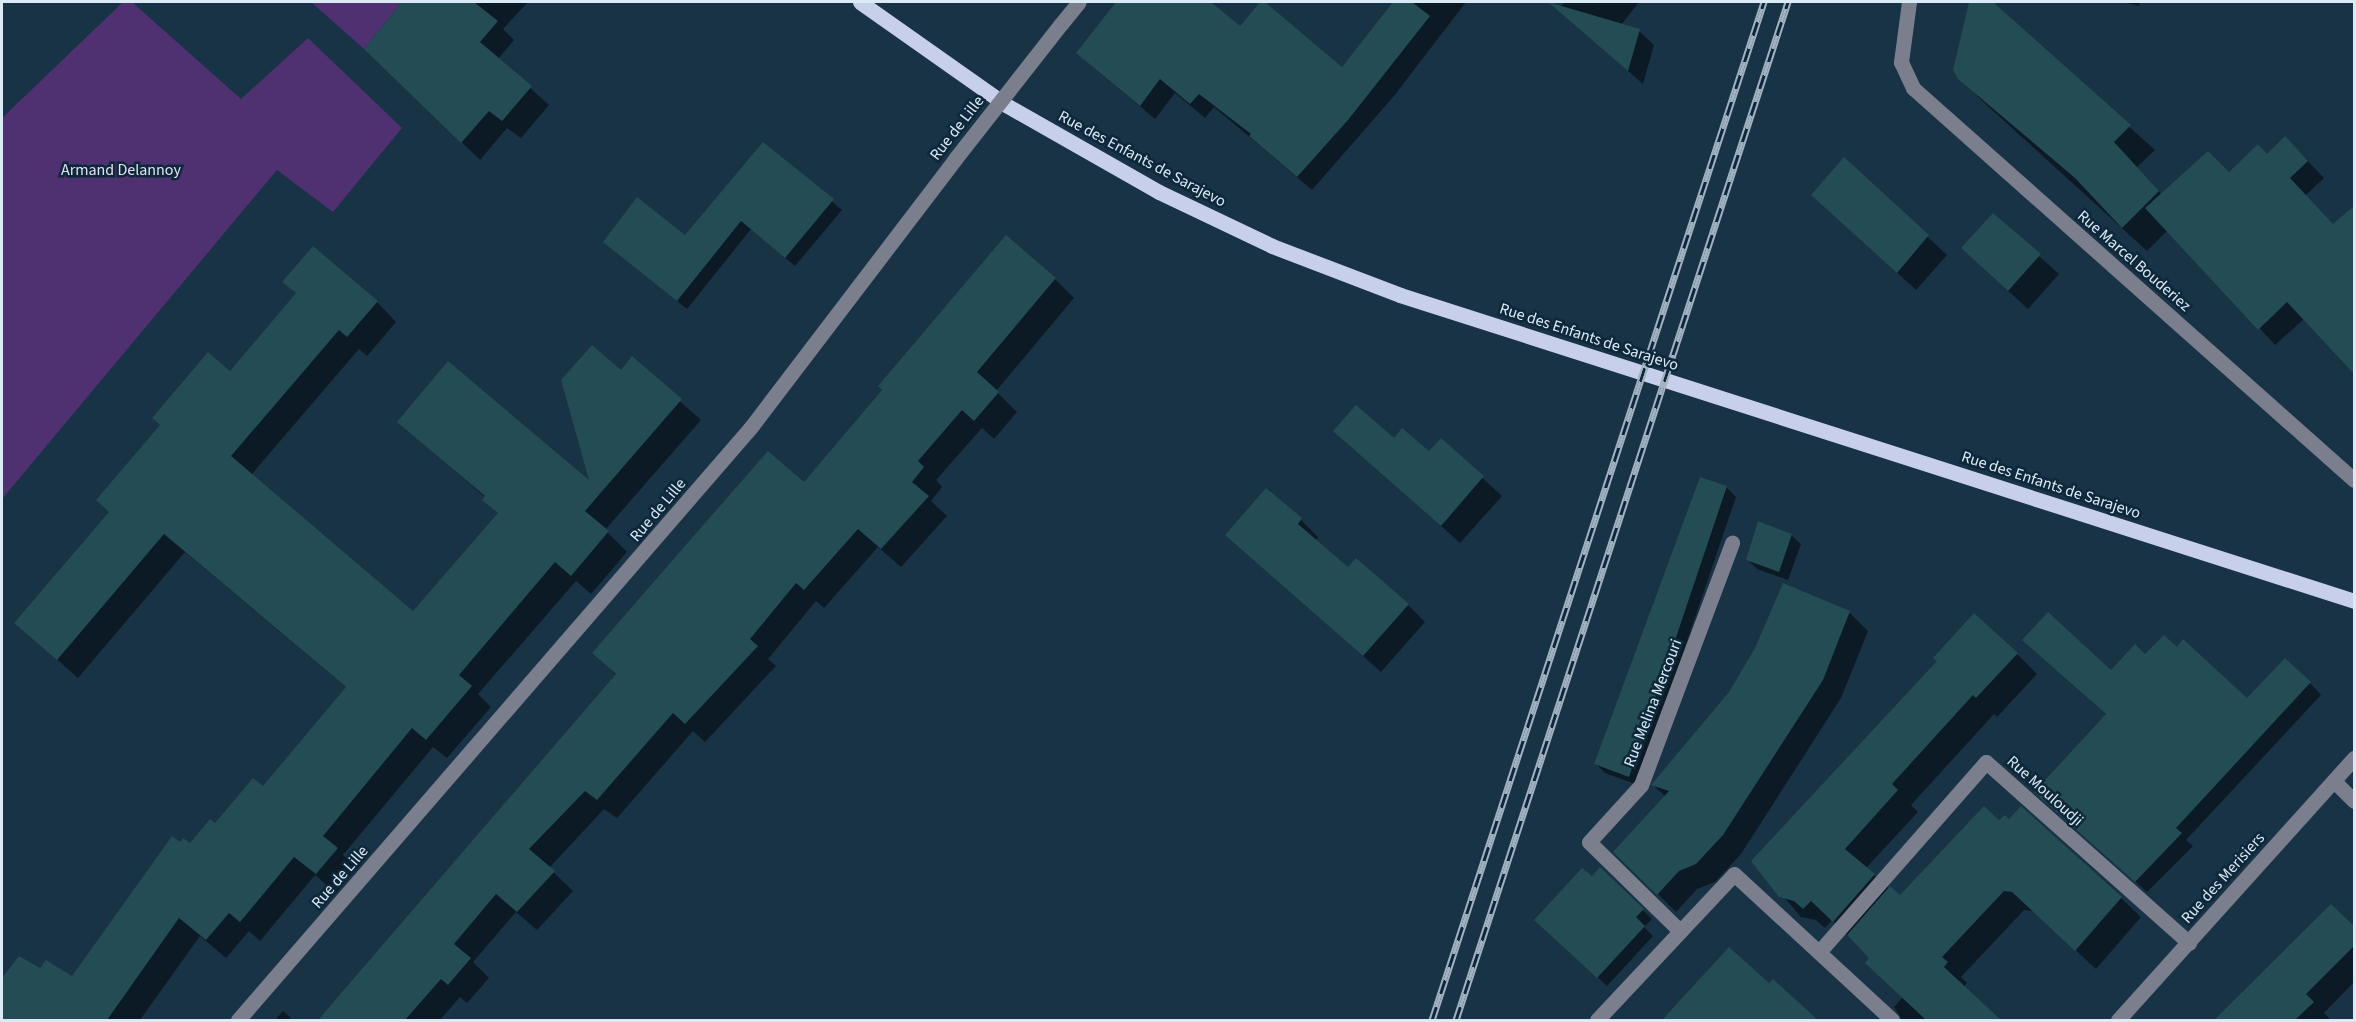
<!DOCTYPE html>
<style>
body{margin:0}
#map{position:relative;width:2356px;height:1022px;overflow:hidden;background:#183246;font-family:"Source Sans 3",sans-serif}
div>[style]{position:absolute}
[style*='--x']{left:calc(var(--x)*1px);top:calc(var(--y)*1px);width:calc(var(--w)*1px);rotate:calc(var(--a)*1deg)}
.green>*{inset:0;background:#4f3071}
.shadow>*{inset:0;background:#0007}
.building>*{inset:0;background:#234c54}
.minor>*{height:15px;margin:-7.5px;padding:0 7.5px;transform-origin:7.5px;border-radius:7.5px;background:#7b7f8d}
.major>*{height:15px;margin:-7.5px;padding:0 7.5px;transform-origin:7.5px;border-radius:7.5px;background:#c7cfeb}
.rail>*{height:7px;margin-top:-3.5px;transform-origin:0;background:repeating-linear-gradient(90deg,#0e283b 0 14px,#a1b3c2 0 28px);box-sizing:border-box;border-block:2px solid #a1b3c2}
.minor-bridge>*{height:15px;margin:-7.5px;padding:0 7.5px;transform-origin:7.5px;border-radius:7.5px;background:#7b7f8d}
span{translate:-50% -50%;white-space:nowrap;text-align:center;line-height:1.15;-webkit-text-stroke:5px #0e283b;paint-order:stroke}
.street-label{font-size:16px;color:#dbeaf7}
.park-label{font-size:16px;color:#e6def3}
.frame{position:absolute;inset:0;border:3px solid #dbeaf7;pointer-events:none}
</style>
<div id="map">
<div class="green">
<i style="clip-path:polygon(123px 2px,132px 2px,241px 99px,308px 38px,402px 128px,333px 212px,277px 170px,2px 499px,2px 118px)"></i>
<i style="clip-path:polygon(311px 2px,402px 2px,364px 49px)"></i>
</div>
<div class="shadow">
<i style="clip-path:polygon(404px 2px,528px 2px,503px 29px,514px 40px,498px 59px,549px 105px,521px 138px,507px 128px,480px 160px,366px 49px)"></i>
<i style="clip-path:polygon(1118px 2px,1209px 2px,1240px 28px,1263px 2px,1343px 69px,1395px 2px,1466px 2px,1394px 96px,1312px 190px,1214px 107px,1205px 118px,1175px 93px,1155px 119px,1093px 67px,1078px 53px)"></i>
<i style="clip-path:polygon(1565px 2px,1639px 2px,1621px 25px,1639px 31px,1654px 45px,1643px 84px,1553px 5px,1560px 7px)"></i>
<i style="clip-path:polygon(1970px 2px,1990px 2px,2155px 150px,2137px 167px,2162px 195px,2229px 174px,2267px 155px,2302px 155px,2324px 178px,2306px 195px,2304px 319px,2275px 345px,2168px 230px,2147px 251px,1979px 98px,1954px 70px)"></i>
<i style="clip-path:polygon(2122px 2px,2140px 2px,2139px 6px)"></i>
<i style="clip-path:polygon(763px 144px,842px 210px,795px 266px,751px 229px,687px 309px,605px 242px,685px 237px)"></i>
<i style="clip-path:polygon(1844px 159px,1947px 255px,1916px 290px,1832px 213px)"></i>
<i style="clip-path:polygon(1993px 215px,2059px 274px,2028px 309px,1982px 267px)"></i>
<i style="clip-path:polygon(1055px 279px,1074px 298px,996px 391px,1017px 412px,994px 439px,982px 428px,936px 480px,942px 487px,931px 501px,947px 516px,901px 567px,878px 547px,824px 608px,816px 601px,768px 659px,776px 666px,705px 742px,693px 731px,617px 818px,604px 809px,549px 868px,573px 891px,537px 930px,516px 912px,473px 962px,489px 978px,467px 1003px,460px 997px,440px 1020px,320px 1020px,617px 676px,594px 653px)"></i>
<i style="clip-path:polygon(284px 282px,377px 302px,396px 322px,367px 356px,359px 349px,251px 475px,413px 613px,499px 514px,486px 498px,399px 422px,592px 485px,621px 372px,632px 359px,701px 420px,605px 530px,627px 552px,591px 594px,576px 581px,478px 694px,491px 707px,447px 758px,433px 747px,343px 855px,356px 869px,336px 893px,315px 875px,260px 941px,249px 931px,226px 958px,200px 936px,140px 1020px,2px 1020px,2px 979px,19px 958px,41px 970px,72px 978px,180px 845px,190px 845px,263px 788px,347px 688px,185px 552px,78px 678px,16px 623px,297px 294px)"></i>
<i style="clip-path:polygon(1335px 431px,1429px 453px,1441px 440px,1502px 496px,1460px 543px)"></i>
<i style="clip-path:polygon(1726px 487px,1736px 497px,1638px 785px,1605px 773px,1596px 764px)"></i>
<i style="clip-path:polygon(1301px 520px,1318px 537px,1315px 541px,1348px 569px,1408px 605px,1425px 622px,1381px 672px,1227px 535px)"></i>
<i style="clip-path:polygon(1791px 535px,1801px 544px,1788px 580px,1757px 569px,1748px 560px)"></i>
<i style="clip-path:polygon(1849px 612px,1868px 631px,1841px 698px,1741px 854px,1715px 882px,1697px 889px,1676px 912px,1616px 852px,1666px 797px,1653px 785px)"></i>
<i style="clip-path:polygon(2024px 640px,2111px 672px,2146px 656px,2177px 649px,2247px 700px,2310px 683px,2321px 695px,2186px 840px,2193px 846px,2147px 892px,2048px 803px,2107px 715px)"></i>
<i style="clip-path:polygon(2017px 654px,2037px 674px,1997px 717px,1994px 714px,1911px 805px,1918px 812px,1866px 868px,1900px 898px,1999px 822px,2121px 898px,2141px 917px,2096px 969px,2033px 911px,2024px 910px,1961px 977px,1967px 983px,1963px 987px,1999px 1020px,1902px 1020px,1894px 1007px,1902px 998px,1871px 958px,1832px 920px,1825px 928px,1816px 920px,1801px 917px,1753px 861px)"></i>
<i style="clip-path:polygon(1600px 869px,1652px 919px,1644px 927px,1653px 936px,1607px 986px,1545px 929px)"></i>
<i style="clip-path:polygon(2354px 929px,2354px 982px,2324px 1013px,2331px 1020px,2219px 1018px)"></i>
<i style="clip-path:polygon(1729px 949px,1769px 985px,1773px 981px,1816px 1020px,1665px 1020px)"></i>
<i style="clip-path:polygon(283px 1011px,293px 1020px,275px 1020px)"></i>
</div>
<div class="building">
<i style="clip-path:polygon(402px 2px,474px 2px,498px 21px,480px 42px,532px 86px,502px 121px,489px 111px,461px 143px,364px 49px)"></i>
<i style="clip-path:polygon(1116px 2px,1211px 2px,1240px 26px,1260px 2px,1265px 2px,1342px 67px,1393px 2px,1412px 2px,1430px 16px,1348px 120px,1297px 177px,1249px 136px,1251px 134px,1199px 94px,1190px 104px,1160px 79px,1140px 106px,1076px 53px)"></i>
<i style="clip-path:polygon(1548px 2px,1640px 29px,1628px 71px)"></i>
<i style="clip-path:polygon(1969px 2px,1993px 2px,2131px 125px,2114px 142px,2159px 191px,2122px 228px,2075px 178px,1958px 79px,1953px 70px)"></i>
<i style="clip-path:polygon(2285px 136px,2308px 161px,2290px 178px,2333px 224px,2355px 205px,2355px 375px,2287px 302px,2258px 330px,2145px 208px,2208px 151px,2229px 172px,2258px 144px,2267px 154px)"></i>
<i style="clip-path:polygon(763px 142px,834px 199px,785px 258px,741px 221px,677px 301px,603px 242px,637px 197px,685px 235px)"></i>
<i style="clip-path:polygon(1844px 157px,1929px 235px,1897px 273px,1811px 195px)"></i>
<i style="clip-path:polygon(1993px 213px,2041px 254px,2008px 291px,1961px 248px)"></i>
<i style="clip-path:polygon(1006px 235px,1056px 278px,977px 372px,999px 392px,974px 421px,962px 410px,918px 461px,924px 467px,912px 482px,929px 496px,881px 549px,858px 529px,804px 590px,796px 583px,750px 639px,758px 646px,685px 724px,673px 713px,597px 800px,585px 791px,529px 849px,555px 871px,517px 912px,496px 894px,454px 944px,471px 958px,448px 985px,441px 979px,405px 1020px,318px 1020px,616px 674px,592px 653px,691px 539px,768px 451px,804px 482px,882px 390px,878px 386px)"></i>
<i style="clip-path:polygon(313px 246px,378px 301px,347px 337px,339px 330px,231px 456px,413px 611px,498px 513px,482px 500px,485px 496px,397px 422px,448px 361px,589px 480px,561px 380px,592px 345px,621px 370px,632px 356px,682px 399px,585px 511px,609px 531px,571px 576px,555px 562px,459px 675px,472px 686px,426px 740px,412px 728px,323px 836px,338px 848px,316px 874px,294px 857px,240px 922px,229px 913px,206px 940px,179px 918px,107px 1020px,2px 1020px,2px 978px,19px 956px,40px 968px,46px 960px,72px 976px,172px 836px,180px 842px,183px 838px,190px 843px,210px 819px,215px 823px,253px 778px,263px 786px,346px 687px,164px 534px,57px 660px,14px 623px,109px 512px,96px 500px,160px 425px,152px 418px,208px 352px,230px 371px,296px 293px,282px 282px)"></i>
<i style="clip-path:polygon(1356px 405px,1394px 438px,1402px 428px,1429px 451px,1441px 438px,1484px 476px,1441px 526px,1333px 431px)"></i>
<i style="clip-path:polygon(1700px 477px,1727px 486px,1629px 777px,1594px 764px)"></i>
<i style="clip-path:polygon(1266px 488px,1302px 518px,1298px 524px,1348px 567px,1356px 558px,1409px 604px,1363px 656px,1225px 535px)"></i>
<i style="clip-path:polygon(1758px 521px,1792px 534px,1779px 572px,1746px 560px)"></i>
<i style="clip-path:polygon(1783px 583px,1850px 611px,1823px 680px,1723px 835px,1696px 864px,1679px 871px,1657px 895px,1613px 852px,1669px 791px,1651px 785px,1729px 692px,1755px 648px)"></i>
<i style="clip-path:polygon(2048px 612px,2111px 670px,2135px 644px,2145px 654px,2164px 635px,2177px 647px,2183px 639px,2247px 698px,2285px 658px,2311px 682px,2176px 828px,2182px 833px,2135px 882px,2034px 792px,2106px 714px,2022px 640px)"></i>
<i style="clip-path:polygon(1974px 613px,2018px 653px,1976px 698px,1973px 695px,1892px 784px,1898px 790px,1845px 849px,1875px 874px,1833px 922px,1811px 901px,1803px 909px,1794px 901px,1779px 897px,1751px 861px,1937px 661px,1933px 658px)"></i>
<i style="clip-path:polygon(1984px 806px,1999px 820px,2005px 815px,2009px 819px,2021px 806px,2122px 897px,2075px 951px,2012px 892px,2004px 891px,1942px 957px,1948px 962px,1944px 967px,2001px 1020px,1926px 1020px,1865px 963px,1869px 958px,1847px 935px,1890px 886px,1900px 895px)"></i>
<i style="clip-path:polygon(1600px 867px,1644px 909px,1636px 917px,1645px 926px,1597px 978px,1534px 920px,1582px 868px,1592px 876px)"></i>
<i style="clip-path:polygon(2331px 904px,2355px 927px,2355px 945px,2306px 994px,2314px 1002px,2295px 1020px,2214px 1020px)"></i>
<i style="clip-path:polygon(1729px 947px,1769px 983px,1773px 979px,1818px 1020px,1662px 1020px)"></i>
</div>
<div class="minor">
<i style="--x:1909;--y:2;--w:61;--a:97.6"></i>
<i style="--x:1901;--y:62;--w:29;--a:65"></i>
<i style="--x:1913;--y:88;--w:590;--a:41.63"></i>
<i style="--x:1061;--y:24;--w:28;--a:-51"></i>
<i style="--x:2334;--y:781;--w:28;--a:45"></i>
<i style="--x:1680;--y:931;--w:127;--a:-135.6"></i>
<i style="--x:1589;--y:842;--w:77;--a:-47.6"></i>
<i style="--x:1641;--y:785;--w:259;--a:-69.4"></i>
<i style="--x:1819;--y:952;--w:253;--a:-48.7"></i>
<i style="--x:1986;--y:762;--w:272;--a:41.7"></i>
<i style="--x:238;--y:1020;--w:784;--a:-49.14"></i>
<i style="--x:751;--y:427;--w:337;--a:-52.7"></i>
<i style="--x:1597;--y:1020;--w:200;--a:-46.8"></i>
<i style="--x:1734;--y:874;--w:215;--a:42.7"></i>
<i style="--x:2118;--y:1020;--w:353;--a:-48"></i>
</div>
<div class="major">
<i style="--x:860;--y:2;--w:179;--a:35.2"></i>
<i style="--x:1006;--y:105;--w:176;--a:29.6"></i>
<i style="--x:1159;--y:192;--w:125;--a:25.5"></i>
<i style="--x:1272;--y:246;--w:137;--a:20.9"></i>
<i style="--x:1400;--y:295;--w:1002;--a:17.78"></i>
</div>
<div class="rail">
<i style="--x:1432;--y:1020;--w:1071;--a:-71.94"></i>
<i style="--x:1456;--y:1020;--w:1071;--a:-71.94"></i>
</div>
<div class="minor-bridge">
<i style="--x:955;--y:159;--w:172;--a:-51.9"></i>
</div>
<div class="street-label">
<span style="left:957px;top:128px;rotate:-52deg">Rue de Lille</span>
<span style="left:1142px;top:159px;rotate:28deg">Rue des Enfants de Sarajevo</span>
<span style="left:2134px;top:261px;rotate:41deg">Rue Marcel Bouderiez</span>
<span style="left:1589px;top:337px;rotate:18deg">Rue des Enfants de Sarajevo</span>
<span style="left:2051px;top:485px;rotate:18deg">Rue des Enfants de Sarajevo</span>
<span style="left:658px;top:510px;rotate:-50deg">Rue de Lille</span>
<span style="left:1653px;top:703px;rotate:-69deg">Rue Melina Mercouri</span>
<span style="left:2045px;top:791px;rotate:42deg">Rue Mouloudji</span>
<span style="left:340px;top:877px;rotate:-49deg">Rue de Lille</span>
<span style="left:2223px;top:878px;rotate:-48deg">Rue des Merisiers</span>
</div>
<div class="park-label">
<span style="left:121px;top:170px">Armand Delannoy</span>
</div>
<div class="frame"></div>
</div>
